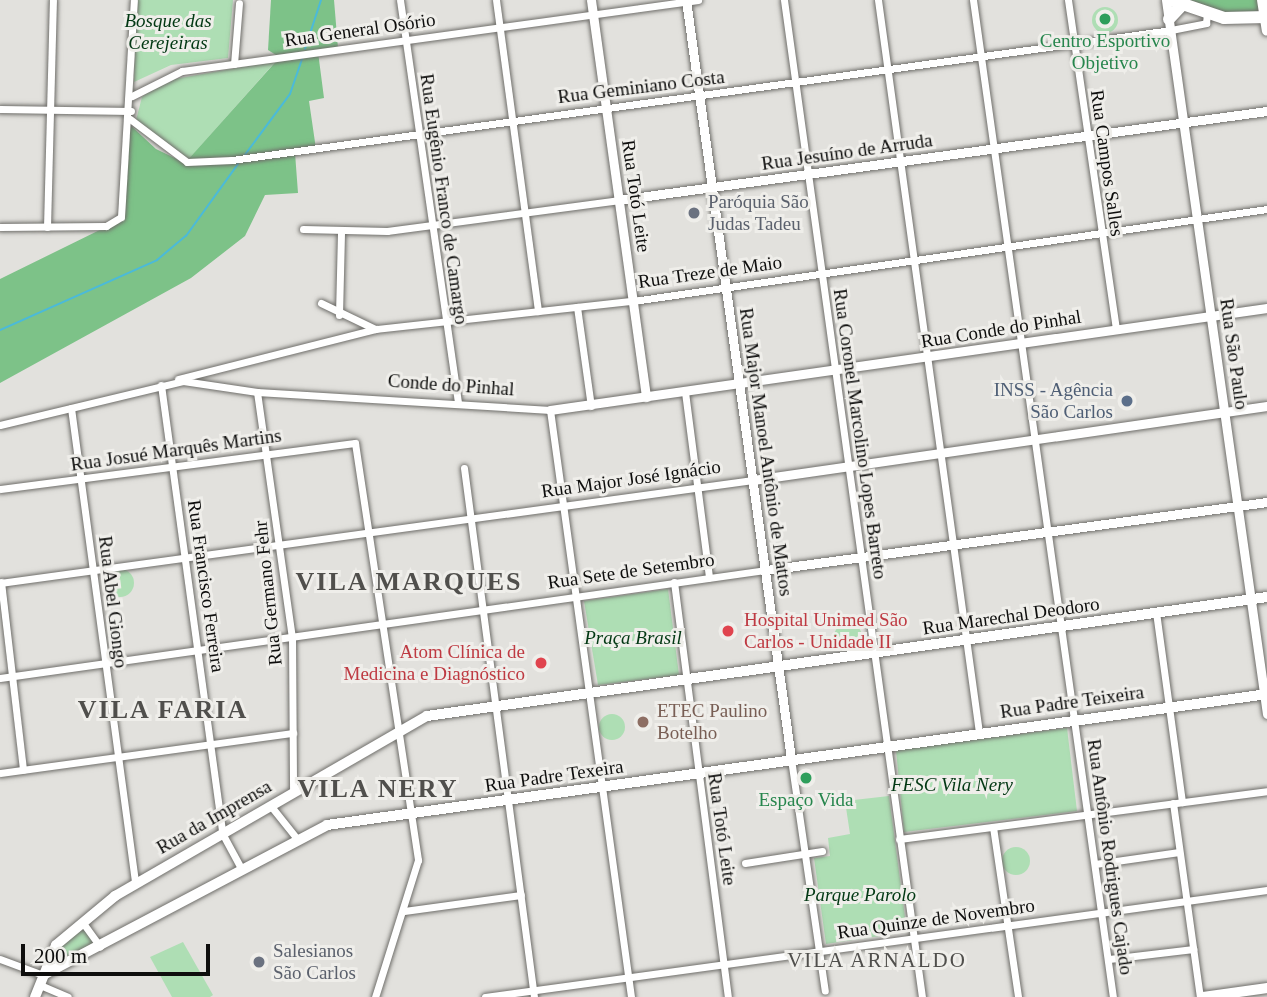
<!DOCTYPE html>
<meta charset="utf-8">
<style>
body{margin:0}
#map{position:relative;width:1267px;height:997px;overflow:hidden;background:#e2e1dd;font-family:Georgia,serif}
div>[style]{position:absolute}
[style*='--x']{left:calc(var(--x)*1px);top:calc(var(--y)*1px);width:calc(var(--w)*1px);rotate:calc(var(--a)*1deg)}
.green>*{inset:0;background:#aedeb4}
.round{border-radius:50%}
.forest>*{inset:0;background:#7dc288}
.stream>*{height:2px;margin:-1px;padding:0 1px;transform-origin:1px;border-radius:1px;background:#4bbad9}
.roads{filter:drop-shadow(0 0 2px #6f6e6a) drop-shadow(0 0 2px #6f6e6a)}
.minor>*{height:7px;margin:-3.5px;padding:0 3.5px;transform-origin:3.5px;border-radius:3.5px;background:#fff}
.tertiary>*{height:9px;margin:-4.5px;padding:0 4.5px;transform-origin:4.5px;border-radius:4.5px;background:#fff}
.secondary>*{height:10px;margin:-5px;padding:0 5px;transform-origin:5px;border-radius:5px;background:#fff}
.primary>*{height:12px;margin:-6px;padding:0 6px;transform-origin:6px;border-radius:6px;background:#fff}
.dots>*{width:19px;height:19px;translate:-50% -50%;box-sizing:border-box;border:4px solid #efeeea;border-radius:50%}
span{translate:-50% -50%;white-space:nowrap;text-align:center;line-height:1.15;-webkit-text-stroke:6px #efeeea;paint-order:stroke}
.park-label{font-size:19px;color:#023813;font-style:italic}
.street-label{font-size:19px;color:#0e0e0d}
.leisure-label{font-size:19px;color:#27864d}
.worship-label{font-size:19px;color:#5b616d}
.left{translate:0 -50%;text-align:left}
.service-label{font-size:19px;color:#4e5e75}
.right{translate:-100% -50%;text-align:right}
.health-label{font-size:19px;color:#be3a42}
.education-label{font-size:19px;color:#785e54}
.neighbourhood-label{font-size:21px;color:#504f4c;letter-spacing:2px}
.district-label{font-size:26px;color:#504f4c;font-weight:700;letter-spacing:2px}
.scale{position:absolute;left:21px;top:944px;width:189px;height:32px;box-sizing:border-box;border:4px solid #0e0e0d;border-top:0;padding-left:9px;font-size:21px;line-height:24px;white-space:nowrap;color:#0e0e0d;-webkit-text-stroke:5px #efeeea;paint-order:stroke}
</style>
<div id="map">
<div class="green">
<i style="clip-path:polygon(136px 0,233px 0,228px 58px,171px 65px,134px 82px)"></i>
<i class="round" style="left:1092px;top:7px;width:26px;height:26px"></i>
<i style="clip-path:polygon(276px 61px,187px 161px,134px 128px,142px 97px,163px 81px)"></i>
<i class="round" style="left:106px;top:569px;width:28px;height:28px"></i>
<i style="clip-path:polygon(668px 589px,679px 675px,598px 685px,584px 601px)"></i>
<i class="round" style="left:834px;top:623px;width:28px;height:28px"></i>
<i class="round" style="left:599px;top:714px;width:26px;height:26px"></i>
<i style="clip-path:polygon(1067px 728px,1077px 811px,904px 832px,896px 750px)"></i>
<i style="clip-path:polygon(889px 796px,907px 932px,826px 944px,814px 858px,830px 856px,828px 838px,850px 834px,845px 801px)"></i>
<i class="round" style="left:1002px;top:847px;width:28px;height:28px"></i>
<i style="clip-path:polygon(83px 926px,94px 944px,59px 963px,56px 947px)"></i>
<i style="clip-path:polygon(183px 942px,213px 995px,210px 997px,172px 997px,150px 957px)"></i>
</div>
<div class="forest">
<i style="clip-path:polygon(271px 0,334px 0,338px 48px,276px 55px,268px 50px)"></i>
<i style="clip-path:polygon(1171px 0,1267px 0,1267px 17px,1240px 20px)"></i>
<i style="clip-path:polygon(318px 52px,324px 98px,309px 101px,316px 149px,295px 153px,298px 193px,265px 195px,245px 236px,191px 278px,0 383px,0 279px,118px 221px,128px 123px,156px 149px,185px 163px,280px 57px)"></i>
</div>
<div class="stream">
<i style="--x:305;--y:49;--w:52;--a:-71.9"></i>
<i style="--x:244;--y:156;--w:77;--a:-53.4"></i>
<i style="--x:290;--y:94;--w:37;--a:-71"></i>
<i style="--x:0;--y:330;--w:172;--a:-24"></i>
<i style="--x:157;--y:260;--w:38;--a:-40"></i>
<i style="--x:186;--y:236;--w:89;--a:-54.2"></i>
</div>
<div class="roads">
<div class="minor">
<i style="--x:400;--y:0;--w:406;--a:81.8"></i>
<i style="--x:496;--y:0;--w:314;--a:82.3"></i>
<i style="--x:784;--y:0;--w:1007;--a:82.12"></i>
<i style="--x:878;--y:0;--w:740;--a:82.15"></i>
<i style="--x:973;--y:0;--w:1007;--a:82.01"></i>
<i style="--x:1068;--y:0;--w:333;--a:81.7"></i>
<i style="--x:234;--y:64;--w:61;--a:-85.3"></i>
<i style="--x:132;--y:96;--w:56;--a:-26.6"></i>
<i style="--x:182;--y:71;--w:521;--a:-7.83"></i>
<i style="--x:0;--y:109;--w:131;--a:0.9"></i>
<i style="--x:130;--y:119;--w:71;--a:37"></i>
<i style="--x:187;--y:162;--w:45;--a:-2.5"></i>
<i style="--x:232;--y:160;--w:948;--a:-7.88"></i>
<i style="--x:1171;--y:30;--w:36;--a:-11"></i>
<i style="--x:1206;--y:23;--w:9;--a:-84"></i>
<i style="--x:0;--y:227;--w:106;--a:-0.5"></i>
<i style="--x:106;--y:226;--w:17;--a:-31"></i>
<i style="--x:121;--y:217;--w:217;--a:-86.6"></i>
<i style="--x:47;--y:227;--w:227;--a:-88.5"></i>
<i style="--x:303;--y:229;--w:84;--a:1.4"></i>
<i style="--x:387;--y:231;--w:233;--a:-7.6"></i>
<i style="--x:321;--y:303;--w:60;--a:25.7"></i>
<i style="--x:577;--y:307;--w:100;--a:82"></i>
<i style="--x:339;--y:315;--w:84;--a:-88.6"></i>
<i style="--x:178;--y:379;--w:204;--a:-14.2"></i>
<i style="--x:376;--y:329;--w:266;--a:-6.3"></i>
<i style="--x:640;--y:300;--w:634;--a:-8.26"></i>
<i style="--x:161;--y:385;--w:452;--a:82.2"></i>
<i style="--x:222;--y:833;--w:42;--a:61.6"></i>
<i style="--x:257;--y:392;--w:247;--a:81.9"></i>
<i style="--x:292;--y:637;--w:155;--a:89.6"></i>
<i style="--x:685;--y:392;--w:187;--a:82.6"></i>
<i style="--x:71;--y:408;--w:480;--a:82.3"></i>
<i style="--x:0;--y:425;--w:188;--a:-13.5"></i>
<i style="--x:183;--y:381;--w:75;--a:8.5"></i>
<i style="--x:257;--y:392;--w:294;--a:3.5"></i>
<i style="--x:550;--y:410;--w:593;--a:82.14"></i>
<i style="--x:464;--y:468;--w:534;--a:82.46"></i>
<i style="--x:0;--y:489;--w:358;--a:-7.4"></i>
<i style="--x:355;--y:443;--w:422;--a:81.4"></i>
<i style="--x:418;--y:860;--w:144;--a:107.4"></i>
<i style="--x:1;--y:582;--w:189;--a:83.3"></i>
<i style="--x:674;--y:582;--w:418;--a:82.6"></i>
<i style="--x:0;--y:583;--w:760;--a:-7.79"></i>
<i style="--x:1156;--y:612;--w:192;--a:82.2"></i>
<i style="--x:0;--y:678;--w:774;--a:-8.03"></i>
<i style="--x:791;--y:759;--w:234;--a:81.7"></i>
<i style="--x:0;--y:773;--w:296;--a:-7.8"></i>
<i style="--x:1173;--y:803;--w:196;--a:82.1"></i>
<i style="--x:270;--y:805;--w:45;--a:51.3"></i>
<i style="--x:993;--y:827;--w:172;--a:81.6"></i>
<i style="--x:899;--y:839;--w:371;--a:-7.4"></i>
<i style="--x:745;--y:863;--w:78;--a:-8.9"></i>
<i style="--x:1095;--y:864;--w:85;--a:-8.1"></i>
<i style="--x:404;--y:911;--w:118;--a:-7.8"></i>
<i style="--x:83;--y:923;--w:29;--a:54"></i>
<i style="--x:0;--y:959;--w:46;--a:20.4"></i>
<i style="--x:1109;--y:959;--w:85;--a:-6.8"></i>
<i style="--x:40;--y:985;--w:30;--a:23"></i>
<i style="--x:485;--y:997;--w:789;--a:-7.79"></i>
</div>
<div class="tertiary">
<i style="--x:591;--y:0;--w:401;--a:82.1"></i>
<i style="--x:686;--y:0;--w:766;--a:82.12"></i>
<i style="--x:1166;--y:0;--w:721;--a:81.95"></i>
<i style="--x:618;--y:200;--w:655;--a:-7.81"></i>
<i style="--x:550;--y:410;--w:724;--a:-8.1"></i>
<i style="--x:753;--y:480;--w:519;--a:-8.19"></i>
<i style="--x:766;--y:570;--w:506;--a:-7.73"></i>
</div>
<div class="secondary">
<i style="--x:1262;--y:0;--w:31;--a:81"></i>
<i style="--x:43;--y:975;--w:321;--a:-27.8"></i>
<i style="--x:327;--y:825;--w:949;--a:-7.93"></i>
<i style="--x:35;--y:997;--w:56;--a:-68"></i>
<i style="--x:56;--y:945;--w:77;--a:-39.7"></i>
<i style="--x:115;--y:896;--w:360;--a:-30"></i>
<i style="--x:427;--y:716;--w:848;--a:-8.06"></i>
<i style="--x:1203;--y:997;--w:65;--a:-8"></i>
</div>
<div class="primary">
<i style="--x:1171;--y:0;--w:56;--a:18.8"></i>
<i style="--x:1224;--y:18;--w:43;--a:-1.3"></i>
<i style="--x:1169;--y:19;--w:19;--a:-47"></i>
</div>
</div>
<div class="dots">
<i style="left:1105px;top:19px;background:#2e9e5b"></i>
<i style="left:694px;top:213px;background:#6b7280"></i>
<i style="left:1127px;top:401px;background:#5c6f8a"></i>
<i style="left:728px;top:631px;background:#e0444e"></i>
<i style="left:541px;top:663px;background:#e0444e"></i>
<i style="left:643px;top:722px;background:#8d6e63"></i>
<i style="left:806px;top:778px;background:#2e9e5b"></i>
<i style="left:259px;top:962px;background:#6b7280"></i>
</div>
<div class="park-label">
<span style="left:168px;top:32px">Bosque das<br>Cerejeiras</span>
<span style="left:633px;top:638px">Praça Brasil</span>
<span style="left:952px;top:785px">FESC Vila Nery</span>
<span style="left:860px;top:895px">Parque Parolo</span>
</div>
<div class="street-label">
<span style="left:360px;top:30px;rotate:-8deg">Rua General Osório</span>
<span style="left:641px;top:87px;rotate:-7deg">Rua Geminiano Costa</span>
<span style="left:847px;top:152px;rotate:-8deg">Rua Jesuíno de Arruda</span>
<span style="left:1107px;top:163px;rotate:82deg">Rua Campos Salles</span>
<span style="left:636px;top:196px;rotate:82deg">Rua Totó Leite</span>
<span style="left:444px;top:199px;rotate:82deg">Rua Eugênio Franco de Camargo</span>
<span style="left:710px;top:272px;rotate:-8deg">Rua Treze de Maio</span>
<span style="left:1001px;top:329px;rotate:-9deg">Rua Conde do Pinhal</span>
<span style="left:1234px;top:354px;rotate:82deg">Rua São Paulo</span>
<span style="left:451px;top:385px;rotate:4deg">Conde do Pinhal</span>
<span style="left:860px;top:434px;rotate:82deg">Rua Coronel Marcolino Lopes Barreto</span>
<span style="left:176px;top:450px;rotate:-8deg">Rua Josué Marquês Martins</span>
<span style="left:766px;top:452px;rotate:82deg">Rua Major Manoel Antônio de Mattos</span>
<span style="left:631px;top:479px;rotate:-8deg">Rua Major José Ignácio</span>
<span style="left:631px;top:571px;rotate:-8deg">Rua Sete de Setembro</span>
<span style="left:206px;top:586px;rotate:82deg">Rua Francisco Ferreira</span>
<span style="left:268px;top:593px;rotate:-96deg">Rua Germano Fehr</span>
<span style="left:113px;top:602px;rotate:83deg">Rua Abel Giongo</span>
<span style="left:1011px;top:616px;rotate:-8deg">Rua Marechal Deodoro</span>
<span style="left:1072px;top:702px;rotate:-8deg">Rua Padre Teixeira</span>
<span style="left:554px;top:776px;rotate:-8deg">Rua Padre Texeira</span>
<span style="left:214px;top:817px;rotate:-30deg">Rua da Imprensa</span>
<span style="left:722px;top:829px;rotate:82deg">Rua Totó Leite</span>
<span style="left:1110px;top:857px;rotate:82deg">Rua Antônio Rodrigues Cajado</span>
<span style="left:936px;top:919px;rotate:-8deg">Rua Quinze de Novembro</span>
</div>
<div class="leisure-label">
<span style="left:1105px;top:52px">Centro Esportivo<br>Objetivo</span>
<span style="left:806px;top:800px">Espaço Vida</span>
</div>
<div class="worship-label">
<span class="left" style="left:708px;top:213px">Paróquia São<br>Judas Tadeu</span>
<span class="left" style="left:273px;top:962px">Salesianos<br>São Carlos</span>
</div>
<div class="service-label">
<span class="right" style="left:1113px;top:401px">INSS - Agência<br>São Carlos</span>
</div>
<div class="health-label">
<span class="left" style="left:744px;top:631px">Hospital Unimed São<br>Carlos - Unidade II</span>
<span class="right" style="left:525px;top:663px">Atom Clínica de<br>Medicina e Diagnóstico</span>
</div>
<div class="education-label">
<span class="left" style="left:657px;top:722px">ETEC Paulino<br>Botelho</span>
</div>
<div class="neighbourhood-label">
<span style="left:877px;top:960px">VILA ARNALDO</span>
</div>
<div class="district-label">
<span style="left:409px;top:582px">VILA MARQUES</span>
<span style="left:163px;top:710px">VILA FARIA</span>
<span style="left:378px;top:789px">VILA NERY</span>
</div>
<div class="scale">200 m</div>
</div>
